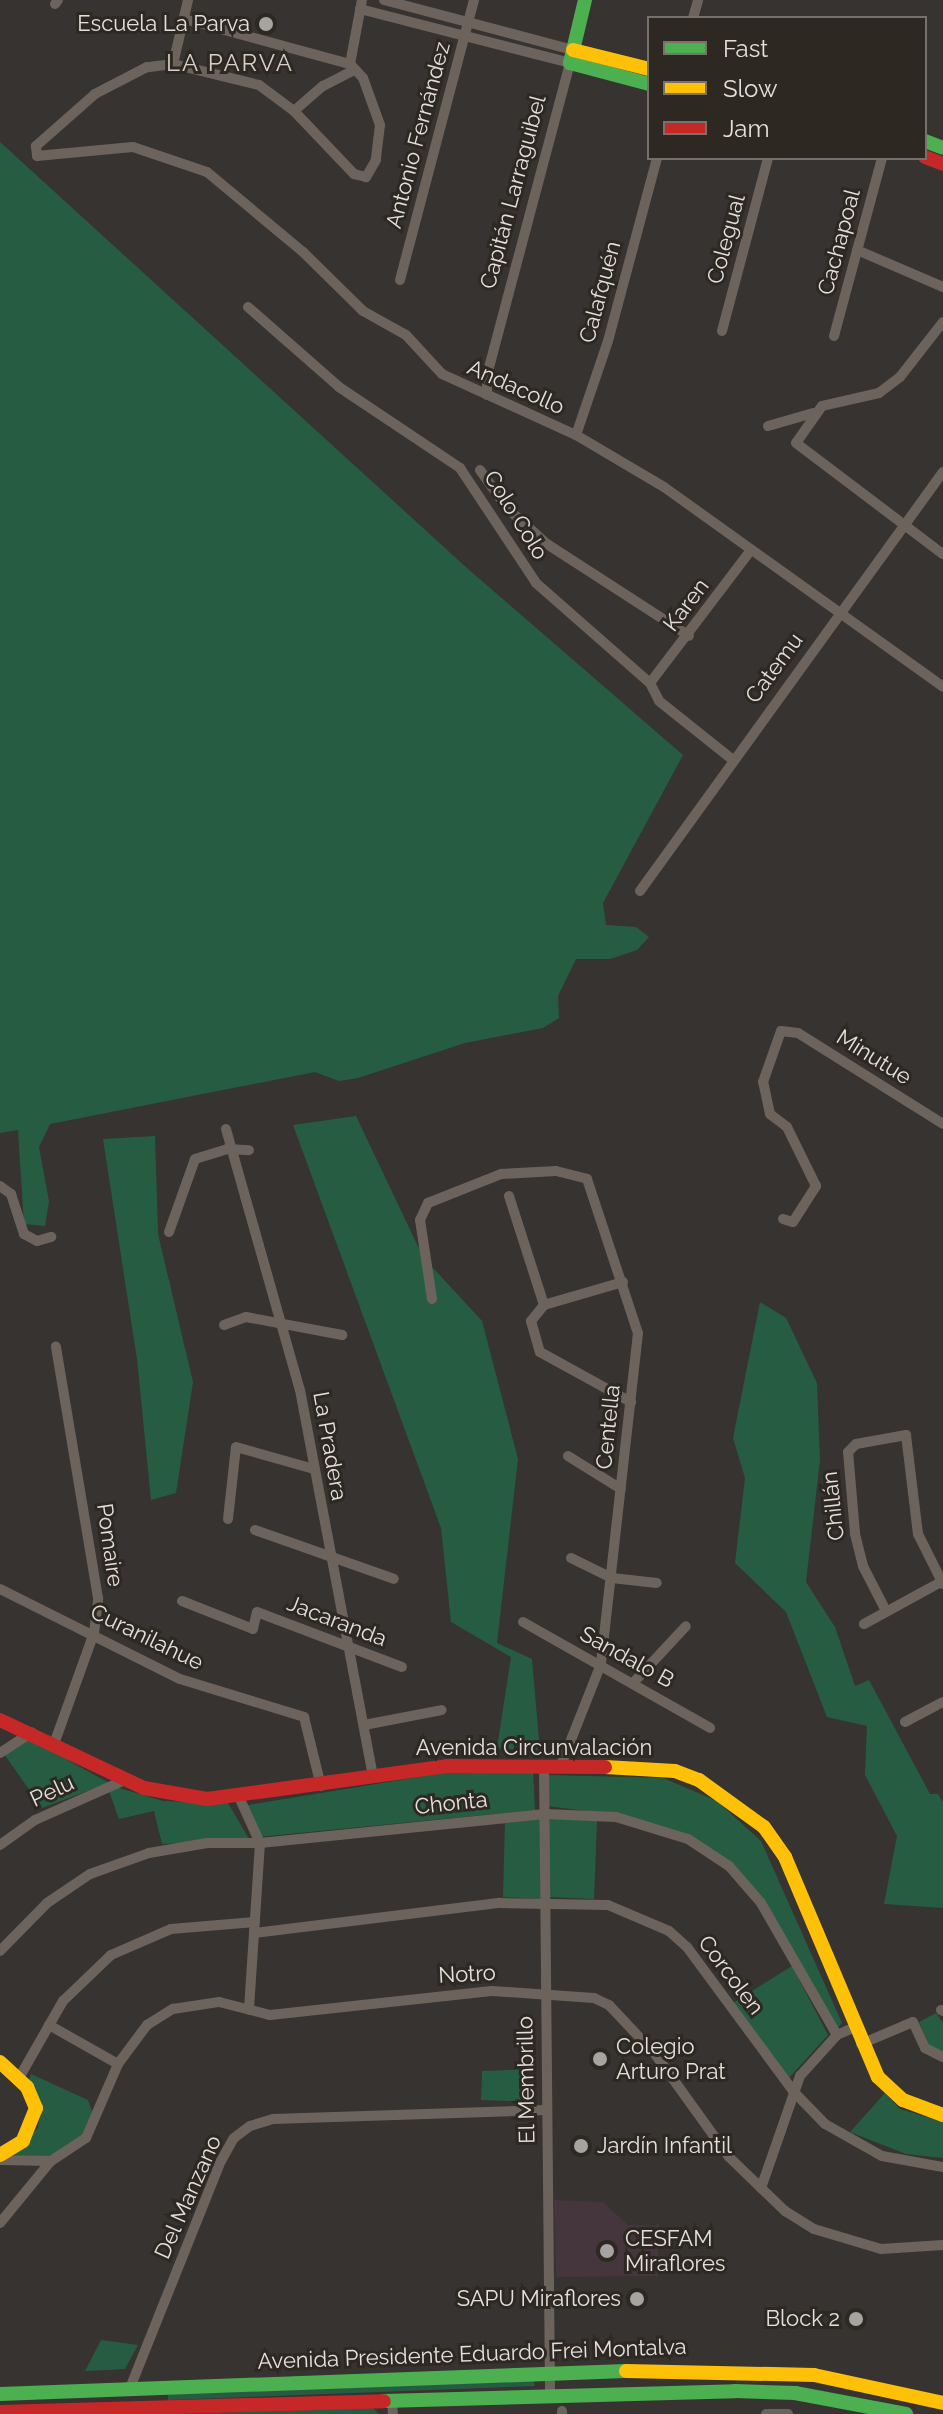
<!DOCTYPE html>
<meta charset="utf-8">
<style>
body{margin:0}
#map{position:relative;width:943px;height:2414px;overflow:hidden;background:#363330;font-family:Raleway,sans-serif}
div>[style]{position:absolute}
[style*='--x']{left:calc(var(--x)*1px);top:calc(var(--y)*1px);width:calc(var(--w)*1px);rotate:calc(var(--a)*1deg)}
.medical>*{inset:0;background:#45353d}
.green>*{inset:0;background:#265d42}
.street>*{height:10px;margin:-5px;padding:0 5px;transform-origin:5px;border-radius:5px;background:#6c645c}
.fast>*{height:14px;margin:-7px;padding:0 7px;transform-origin:7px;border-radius:7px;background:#4caf50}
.slow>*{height:14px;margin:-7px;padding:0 7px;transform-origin:7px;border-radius:7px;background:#ffc107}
.jam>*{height:14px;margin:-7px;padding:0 7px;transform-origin:7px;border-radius:7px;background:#c62828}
.dots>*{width:22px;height:22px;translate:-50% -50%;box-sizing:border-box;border:4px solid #2e2823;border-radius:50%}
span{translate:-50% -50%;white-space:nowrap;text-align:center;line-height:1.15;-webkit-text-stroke:6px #2e2823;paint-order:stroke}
.poi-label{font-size:22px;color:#e3dfdc}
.right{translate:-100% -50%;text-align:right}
.left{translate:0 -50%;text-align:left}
.street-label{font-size:22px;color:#e3dfdc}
.neighbourhood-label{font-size:24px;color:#d7cec8;letter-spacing:2px}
.legend{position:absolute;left:647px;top:16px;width:280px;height:144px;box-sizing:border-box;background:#2e2823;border:2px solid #76716d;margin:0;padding:10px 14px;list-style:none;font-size:24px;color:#e3dfdc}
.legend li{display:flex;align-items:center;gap:16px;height:40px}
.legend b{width:40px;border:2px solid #76716d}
</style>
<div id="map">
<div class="medical">
<i style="clip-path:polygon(554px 2200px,603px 2202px,628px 2225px,656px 2226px,659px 2221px,658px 2276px,556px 2277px)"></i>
</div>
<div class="green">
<i style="clip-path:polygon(0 142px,468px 569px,683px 755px,603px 903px,606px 925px,636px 927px,649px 937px,637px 950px,610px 959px,576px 959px,558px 996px,559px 1018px,543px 1028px,465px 1043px,358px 1078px,339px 1081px,315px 1072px,50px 1124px,39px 1147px,49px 1201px,45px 1226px,24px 1224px,18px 1130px,0 1133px)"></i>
<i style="clip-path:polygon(356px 1116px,423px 1257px,482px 1321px,518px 1459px,497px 1643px,532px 1659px,540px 1752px,497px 1748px,511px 1657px,451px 1622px,441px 1528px,293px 1125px)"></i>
<i style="clip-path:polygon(155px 1136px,158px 1234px,193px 1382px,176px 1493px,151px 1500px,137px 1359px,103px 1139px)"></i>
<i style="clip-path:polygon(760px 1302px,786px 1318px,817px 1383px,820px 1460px,806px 1582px,835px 1627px,855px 1686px,869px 1680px,930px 1794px,938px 1794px,943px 1802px,943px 1908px,884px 1904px,897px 1836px,865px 1775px,867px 1726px,827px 1717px,786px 1612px,735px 1563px,745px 1478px,733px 1438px)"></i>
<i style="clip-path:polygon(28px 1738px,109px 1783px,42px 1808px,4px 1754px)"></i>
<i style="clip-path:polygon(533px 1772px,535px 1810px,258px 1837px,242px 1806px,443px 1773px)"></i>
<i style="clip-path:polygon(549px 1775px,663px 1778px,717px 1801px,761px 1841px,842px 2023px,836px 2030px,763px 1901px,688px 1836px,618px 1815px,547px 1806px)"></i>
<i style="clip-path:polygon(116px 1787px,163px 1801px,228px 1803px,249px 1839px,162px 1844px,154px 1811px,119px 1819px,109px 1791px)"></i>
<i style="clip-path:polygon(555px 1817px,597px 1820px,594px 1899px,549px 1897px,549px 1820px)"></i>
<i style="clip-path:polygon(541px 1818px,540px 1899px,503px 1897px,505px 1821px)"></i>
<i style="clip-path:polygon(792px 1966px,828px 2035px,788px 2079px,733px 2003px)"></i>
<i style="clip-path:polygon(936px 2013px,943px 2023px,943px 2054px,931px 2049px,919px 2022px)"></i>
<i style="clip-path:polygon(535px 2069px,534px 2102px,481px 2100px,482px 2071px)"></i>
<i style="clip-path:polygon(31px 2074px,88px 2100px,92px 2112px,81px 2137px,49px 2157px,13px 2155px,38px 2128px,41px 2110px,28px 2081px)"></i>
<i style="clip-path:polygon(885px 2093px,900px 2109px,943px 2122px,943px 2158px,906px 2154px,850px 2132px)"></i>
<i style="clip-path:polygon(101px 2340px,138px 2345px,125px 2369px,85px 2371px)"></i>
<i style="clip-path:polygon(533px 2379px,535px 2386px,168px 2400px,168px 2392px)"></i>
<i style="clip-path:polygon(373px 2408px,379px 2414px,189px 2414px)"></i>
</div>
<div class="street">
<i style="--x:362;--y:0;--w:65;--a:100.6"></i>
<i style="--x:350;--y:64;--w:19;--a:47"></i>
<i style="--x:363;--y:78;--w:50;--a:70.1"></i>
<i style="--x:380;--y:125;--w:35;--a:97"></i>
<i style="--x:376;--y:160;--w:20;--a:120"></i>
<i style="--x:366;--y:177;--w:12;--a:-166"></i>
<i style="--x:354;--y:174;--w:87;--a:-133.6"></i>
<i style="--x:294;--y:111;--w:44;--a:-143.4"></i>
<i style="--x:259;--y:85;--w:89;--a:-166.3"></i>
<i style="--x:173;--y:64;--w:26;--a:173"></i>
<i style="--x:147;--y:67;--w:59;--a:152.6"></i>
<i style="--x:95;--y:94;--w:79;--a:138.6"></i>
<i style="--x:36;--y:146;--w:10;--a:84"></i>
<i style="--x:37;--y:156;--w:96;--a:-5.4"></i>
<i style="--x:133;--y:147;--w:78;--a:18.7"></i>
<i style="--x:207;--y:172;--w:125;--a:39.8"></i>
<i style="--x:303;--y:252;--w:84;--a:44.5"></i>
<i style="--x:363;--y:311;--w:49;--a:29.2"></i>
<i style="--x:406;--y:335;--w:53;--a:47.3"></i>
<i style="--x:442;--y:374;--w:147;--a:24.5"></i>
<i style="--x:576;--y:435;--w:102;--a:30.6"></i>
<i style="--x:664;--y:487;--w:343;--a:35.6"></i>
<i style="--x:384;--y:0;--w:196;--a:14.8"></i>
<i style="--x:55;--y:4;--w:5;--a:-53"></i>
<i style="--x:360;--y:9;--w:217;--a:14.4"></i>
<i style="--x:570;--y:63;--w:322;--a:104.9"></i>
<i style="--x:487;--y:374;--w:21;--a:90"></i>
<i style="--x:693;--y:18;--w:19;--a:-74"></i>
<i style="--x:184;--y:19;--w:172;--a:15.2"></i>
<i style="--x:173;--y:64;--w:66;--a:-76.8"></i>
<i style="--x:294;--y:111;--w:38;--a:-41"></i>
<i style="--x:323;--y:86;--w:36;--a:-27"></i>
<i style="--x:857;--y:250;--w:94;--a:23.3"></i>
<i style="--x:400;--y:280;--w:290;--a:-75.2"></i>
<i style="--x:248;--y:307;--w:121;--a:41.3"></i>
<i style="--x:339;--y:387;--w:146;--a:33.8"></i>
<i style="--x:460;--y:468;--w:138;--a:56.5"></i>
<i style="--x:536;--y:583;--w:152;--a:41.3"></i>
<i style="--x:650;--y:683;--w:20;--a:63"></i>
<i style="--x:659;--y:701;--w:95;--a:38.6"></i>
<i style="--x:943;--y:322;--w:70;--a:128"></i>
<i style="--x:900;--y:377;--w:26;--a:143"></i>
<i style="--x:879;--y:393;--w:58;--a:167.2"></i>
<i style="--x:822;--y:406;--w:45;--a:125.1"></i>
<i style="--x:796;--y:443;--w:184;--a:37.1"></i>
<i style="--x:722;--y:331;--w:179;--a:-75.1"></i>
<i style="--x:834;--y:336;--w:184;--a:-74.9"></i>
<i style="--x:768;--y:426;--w:47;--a:-16.1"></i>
<i style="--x:576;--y:435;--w:99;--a:-71.2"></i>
<i style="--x:608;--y:341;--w:189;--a:-75"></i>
<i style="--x:480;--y:470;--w:47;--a:54.6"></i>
<i style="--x:507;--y:508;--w:54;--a:42"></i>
<i style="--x:547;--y:544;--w:169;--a:32.9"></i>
<i style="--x:650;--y:683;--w:167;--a:-52.8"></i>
<i style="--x:640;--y:891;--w:517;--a:-54.13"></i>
<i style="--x:226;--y:1129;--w:271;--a:74.2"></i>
<i style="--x:300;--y:1390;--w:392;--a:79.3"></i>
<i style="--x:0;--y:1186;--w:14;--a:36"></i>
<i style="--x:11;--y:1194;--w:42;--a:72"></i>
<i style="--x:24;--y:1234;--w:15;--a:28"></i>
<i style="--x:37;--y:1241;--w:15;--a:-16"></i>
<i style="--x:509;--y:1196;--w:114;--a:72.2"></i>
<i style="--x:783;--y:1219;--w:10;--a:17"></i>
<i style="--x:793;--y:1222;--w:43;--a:-57.4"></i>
<i style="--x:816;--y:1186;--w:66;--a:-116.2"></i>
<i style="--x:787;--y:1127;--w:21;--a:-143"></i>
<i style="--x:770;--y:1114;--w:33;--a:-102"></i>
<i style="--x:763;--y:1082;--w:54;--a:-70.6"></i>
<i style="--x:781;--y:1031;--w:17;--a:7"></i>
<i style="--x:798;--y:1033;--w:171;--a:32.1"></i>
<i style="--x:169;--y:1232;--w:77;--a:-70.4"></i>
<i style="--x:195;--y:1159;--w:34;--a:-17"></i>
<i style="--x:227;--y:1149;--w:22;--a:3"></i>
<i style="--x:623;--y:1282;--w:82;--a:163.8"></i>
<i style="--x:544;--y:1305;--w:21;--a:129"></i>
<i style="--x:531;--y:1321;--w:32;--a:74"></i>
<i style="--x:540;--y:1352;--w:104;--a:28.8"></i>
<i style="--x:432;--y:1299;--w:80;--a:-98.6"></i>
<i style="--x:420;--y:1220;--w:19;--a:-65"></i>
<i style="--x:428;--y:1203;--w:79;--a:-21.7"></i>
<i style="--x:501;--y:1174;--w:55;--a:-3.1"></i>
<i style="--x:556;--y:1171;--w:32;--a:14"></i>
<i style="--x:587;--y:1179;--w:162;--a:71.7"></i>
<i style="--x:638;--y:1333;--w:333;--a:96.4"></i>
<i style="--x:601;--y:1664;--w:109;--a:111.6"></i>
<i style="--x:224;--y:1325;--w:23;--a:-20"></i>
<i style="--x:246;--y:1317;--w:98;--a:10.6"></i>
<i style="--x:568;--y:1456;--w:62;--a:31.9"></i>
<i style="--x:228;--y:1519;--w:72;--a:-83.7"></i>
<i style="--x:236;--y:1447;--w:81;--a:15.8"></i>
<i style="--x:255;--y:1530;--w:147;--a:19.4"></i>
<i style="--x:571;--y:1558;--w:46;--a:26"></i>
<i style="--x:612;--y:1578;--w:45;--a:6.3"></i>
<i style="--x:0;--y:1589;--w:201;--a:26.6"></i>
<i style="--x:180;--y:1679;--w:130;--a:17"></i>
<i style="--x:304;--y:1717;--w:71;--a:76.2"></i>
<i style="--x:182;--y:1601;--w:76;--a:21.5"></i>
<i style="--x:253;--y:1629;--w:17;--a:-77"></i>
<i style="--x:257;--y:1612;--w:155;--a:20.8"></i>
<i style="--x:886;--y:1611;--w:51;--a:-117.1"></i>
<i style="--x:863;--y:1566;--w:34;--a:-104"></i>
<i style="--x:855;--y:1533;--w:81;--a:-94.9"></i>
<i style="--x:848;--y:1452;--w:11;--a:-45"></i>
<i style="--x:856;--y:1444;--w:51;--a:-10.2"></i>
<i style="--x:906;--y:1435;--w:100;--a:83.1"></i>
<i style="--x:918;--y:1534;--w:56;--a:63.4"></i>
<i style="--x:523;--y:1622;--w:215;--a:29.5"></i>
<i style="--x:864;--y:1624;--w:90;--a:-28.6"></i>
<i style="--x:634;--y:1682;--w:76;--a:-47.1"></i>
<i style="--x:905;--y:1722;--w:43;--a:-27.8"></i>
<i style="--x:364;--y:1725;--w:79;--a:-10.9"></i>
<i style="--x:54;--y:1744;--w:118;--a:-70.2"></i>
<i style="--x:94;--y:1633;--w:35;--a:-83"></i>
<i style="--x:98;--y:1598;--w:255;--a:-99.5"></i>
<i style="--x:0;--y:1753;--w:38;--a:-33"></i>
<i style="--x:544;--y:1765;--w:629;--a:89.45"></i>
<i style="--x:239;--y:1797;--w:51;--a:65.5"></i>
<i style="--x:260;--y:1843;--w:167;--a:93.8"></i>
<i style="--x:0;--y:1845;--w:43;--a:-35.5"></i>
<i style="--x:35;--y:1820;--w:98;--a:-24"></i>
<i style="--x:254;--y:1933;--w:248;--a:-7"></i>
<i style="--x:500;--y:1903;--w:108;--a:1.1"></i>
<i style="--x:608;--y:1905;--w:66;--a:23.1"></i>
<i style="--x:669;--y:1931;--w:24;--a:42"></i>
<i style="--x:687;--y:1947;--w:179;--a:53.6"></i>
<i style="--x:793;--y:2091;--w:46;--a:45.9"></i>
<i style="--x:825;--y:2124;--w:65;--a:29.3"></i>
<i style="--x:882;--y:2156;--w:62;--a:10.2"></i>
<i style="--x:0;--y:1951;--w:67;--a:-45.6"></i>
<i style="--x:47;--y:1903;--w:52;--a:-34"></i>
<i style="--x:90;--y:1874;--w:63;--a:-19.6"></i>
<i style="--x:149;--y:1853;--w:59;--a:-9.8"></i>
<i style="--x:207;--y:1843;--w:53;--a:0"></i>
<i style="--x:260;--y:1843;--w:286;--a:-5.8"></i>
<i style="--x:545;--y:1814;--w:71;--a:2.4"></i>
<i style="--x:616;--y:1817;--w:75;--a:17"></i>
<i style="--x:688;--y:1839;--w:49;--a:33.4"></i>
<i style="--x:729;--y:1866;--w:49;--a:49.1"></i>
<i style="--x:761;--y:1903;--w:152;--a:60.1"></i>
<i style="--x:941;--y:2010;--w:2;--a:27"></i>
<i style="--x:49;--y:2025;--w:79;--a:29.5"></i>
<i style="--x:861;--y:2044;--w:56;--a:-22.9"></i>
<i style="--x:913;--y:2022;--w:29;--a:65"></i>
<i style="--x:925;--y:2048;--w:20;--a:27"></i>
<i style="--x:19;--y:2078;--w:89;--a:-60.3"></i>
<i style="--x:63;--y:2001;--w:66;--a:-43.8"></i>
<i style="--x:111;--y:1955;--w:65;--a:-23.4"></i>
<i style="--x:171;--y:1929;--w:84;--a:-4.8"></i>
<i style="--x:0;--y:2160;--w:51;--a:1.1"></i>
<i style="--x:761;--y:2188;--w:119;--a:-70.8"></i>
<i style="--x:800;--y:2076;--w:55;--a:-47.9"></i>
<i style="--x:837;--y:2035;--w:20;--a:-24"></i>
<i style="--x:0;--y:2223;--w:80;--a:-50.6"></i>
<i style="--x:51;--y:2161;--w:42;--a:-33.3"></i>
<i style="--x:86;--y:2138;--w:81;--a:-66.6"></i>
<i style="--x:118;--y:2064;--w:49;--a:-53.4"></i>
<i style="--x:147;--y:2025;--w:31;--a:-32"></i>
<i style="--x:173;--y:2009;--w:47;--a:-8.7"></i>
<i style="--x:219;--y:2002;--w:53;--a:14.3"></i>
<i style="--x:270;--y:2015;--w:223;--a:-6.2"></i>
<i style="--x:492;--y:1991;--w:102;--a:3.9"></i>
<i style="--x:594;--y:1998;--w:17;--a:25"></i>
<i style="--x:609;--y:2005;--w:67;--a:46.8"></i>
<i style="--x:655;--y:2054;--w:127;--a:54.3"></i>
<i style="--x:729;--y:2157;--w:78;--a:44"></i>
<i style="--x:785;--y:2211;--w:34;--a:32"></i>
<i style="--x:814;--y:2229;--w:70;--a:16.6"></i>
<i style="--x:881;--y:2249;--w:62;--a:-3.7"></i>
<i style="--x:130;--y:2388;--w:245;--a:-68.2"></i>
<i style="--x:221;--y:2161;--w:26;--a:-61"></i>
<i style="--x:234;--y:2138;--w:20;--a:-37"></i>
<i style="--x:250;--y:2126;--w:24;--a:-17"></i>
<i style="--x:273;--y:2119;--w:273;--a:-1.9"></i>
<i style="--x:392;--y:2401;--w:13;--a:86"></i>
<i style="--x:562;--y:2411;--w:3;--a:90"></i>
<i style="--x:766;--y:2414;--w:22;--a:0"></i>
</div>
<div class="fast">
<i style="--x:585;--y:0;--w:65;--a:103.4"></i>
<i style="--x:570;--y:63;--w:82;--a:14.9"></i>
<i style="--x:925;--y:141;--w:19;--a:21"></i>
<i style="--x:0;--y:2394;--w:626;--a:-2.1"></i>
<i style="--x:384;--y:2401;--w:351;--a:-1.6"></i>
<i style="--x:735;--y:2391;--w:60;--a:1.9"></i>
<i style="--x:795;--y:2393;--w:113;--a:10.7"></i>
</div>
<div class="slow">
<i style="--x:573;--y:50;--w:78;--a:14"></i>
<i style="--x:605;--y:1767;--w:70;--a:3.3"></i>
<i style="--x:675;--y:1771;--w:26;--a:21"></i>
<i style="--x:699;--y:1780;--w:80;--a:35.9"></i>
<i style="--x:764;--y:1827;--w:37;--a:55"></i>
<i style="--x:785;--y:1857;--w:239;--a:67.1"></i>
<i style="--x:878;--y:2077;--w:34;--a:43"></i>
<i style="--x:903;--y:2100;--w:43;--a:20.6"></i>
<i style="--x:0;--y:2062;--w:37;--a:43"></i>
<i style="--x:27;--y:2087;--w:23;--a:67"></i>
<i style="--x:36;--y:2108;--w:35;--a:112"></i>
<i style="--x:23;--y:2141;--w:27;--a:149"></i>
<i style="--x:626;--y:2371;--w:188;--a:1.2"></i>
<i style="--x:814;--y:2375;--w:132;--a:12.2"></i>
</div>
<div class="jam">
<i style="--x:925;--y:157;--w:19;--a:21"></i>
<i style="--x:0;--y:1720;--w:159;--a:25.3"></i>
<i style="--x:144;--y:1788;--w:64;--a:9.9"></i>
<i style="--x:207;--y:1799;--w:242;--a:-7.8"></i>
<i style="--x:447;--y:1766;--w:158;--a:0.4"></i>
<i style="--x:0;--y:2412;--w:384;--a:-1.6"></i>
</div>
<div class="dots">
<i style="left:266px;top:24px;background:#a6a3a0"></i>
<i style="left:600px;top:2059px;background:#a6a3a0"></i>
<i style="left:581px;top:2146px;background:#a6a3a0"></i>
<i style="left:607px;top:2251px;background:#a6a3a0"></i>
<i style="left:637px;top:2299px;background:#a6a3a0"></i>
<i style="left:856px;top:2319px;background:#a6a3a0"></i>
</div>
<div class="poi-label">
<span class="right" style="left:250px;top:24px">Escuela La Parva</span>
<span class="left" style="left:616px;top:2059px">Colegio<br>Arturo Prat</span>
<span class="left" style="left:597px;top:2146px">Jardín Infantil</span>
<span class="left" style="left:625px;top:2251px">CESFAM<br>Miraflores</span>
<span class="right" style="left:621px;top:2299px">SAPU Miraflores</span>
<span class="right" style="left:840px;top:2319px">Block 2</span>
</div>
<div class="street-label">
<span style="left:418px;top:135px;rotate:-75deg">Antonio Fernández</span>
<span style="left:513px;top:192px;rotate:-75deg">Capitán Larraguibel</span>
<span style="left:726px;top:239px;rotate:-75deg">Colegual</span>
<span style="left:839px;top:242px;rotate:-75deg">Cachapoal</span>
<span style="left:600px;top:292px;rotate:-75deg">Calafquén</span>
<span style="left:516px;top:387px;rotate:24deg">Andacollo</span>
<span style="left:516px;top:515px;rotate:58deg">Colo Colo</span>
<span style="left:686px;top:605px;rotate:-53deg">Karen</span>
<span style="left:774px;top:668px;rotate:-54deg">Catemu</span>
<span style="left:874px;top:1057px;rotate:32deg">Minutue</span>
<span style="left:608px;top:1427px;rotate:-84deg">Centella</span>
<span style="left:330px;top:1446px;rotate:80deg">La Pradera</span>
<span style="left:833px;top:1506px;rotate:-96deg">Chillán</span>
<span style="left:110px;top:1545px;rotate:82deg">Pomaire</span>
<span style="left:337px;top:1621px;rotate:21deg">Jacaranda</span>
<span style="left:147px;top:1637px;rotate:26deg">Curanilahue</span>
<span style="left:627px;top:1657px;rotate:29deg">Sandalo B</span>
<span style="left:534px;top:1748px">Avenida Circunvalación</span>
<span style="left:52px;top:1791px;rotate:-25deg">Pelu</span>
<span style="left:451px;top:1803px;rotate:-6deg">Chonta</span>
<span style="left:467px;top:1974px;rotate:-3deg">Notro</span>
<span style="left:731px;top:1975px;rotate:53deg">Corcolen</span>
<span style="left:526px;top:2080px;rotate:-91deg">El Membrillo</span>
<span style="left:188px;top:2197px;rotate:-66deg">Del Manzano</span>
<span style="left:472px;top:2354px;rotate:-2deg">Avenida Presidente Eduardo Frei Montalva</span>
</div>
<div class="neighbourhood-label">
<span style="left:230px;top:63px">LA PARVA</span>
</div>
<ul class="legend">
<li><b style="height:10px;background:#4caf50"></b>Fast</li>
<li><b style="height:10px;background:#ffc107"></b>Slow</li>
<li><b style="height:10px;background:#c62828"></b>Jam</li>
</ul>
</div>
